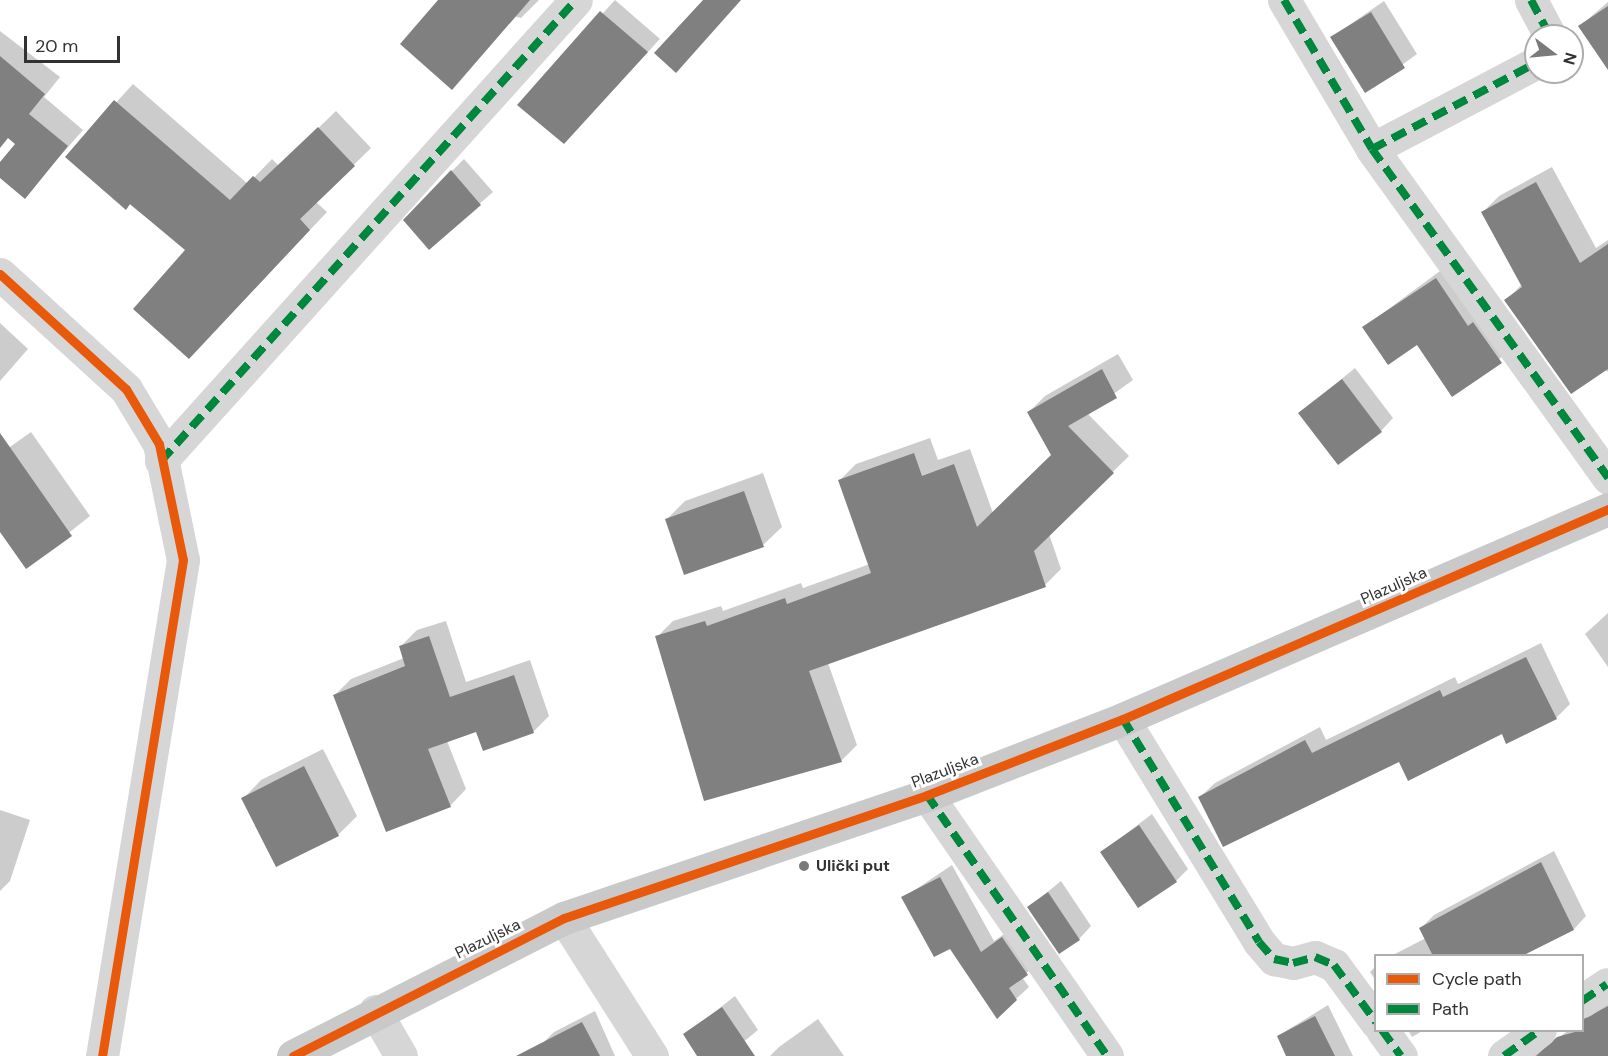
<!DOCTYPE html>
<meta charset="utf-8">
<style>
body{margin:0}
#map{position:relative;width:1608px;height:1056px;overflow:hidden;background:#fff;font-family:"DM Sans",sans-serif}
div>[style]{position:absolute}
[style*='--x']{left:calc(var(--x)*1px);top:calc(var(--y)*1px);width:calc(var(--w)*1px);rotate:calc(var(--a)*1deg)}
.shadow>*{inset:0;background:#0003}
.building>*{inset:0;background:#808080}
.minor>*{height:33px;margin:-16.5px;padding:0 16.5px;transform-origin:16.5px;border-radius:16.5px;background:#d6d6d6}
.major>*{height:33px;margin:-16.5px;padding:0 16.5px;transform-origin:16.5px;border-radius:16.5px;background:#c9c9c9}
.quiet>*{height:8px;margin-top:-4px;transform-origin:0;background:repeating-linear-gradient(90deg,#00873e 0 15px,transparent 0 23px)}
.cycleway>*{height:9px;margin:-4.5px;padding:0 4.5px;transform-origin:4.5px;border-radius:4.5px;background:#e8590c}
.dots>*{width:16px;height:16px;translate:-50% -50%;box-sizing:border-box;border:3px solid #fff;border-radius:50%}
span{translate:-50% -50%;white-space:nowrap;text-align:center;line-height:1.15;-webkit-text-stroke:6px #fff;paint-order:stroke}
.street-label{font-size:16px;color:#323232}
.poi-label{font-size:16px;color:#323232;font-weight:700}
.left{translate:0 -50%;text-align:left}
.legend{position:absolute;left:1374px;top:954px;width:210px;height:78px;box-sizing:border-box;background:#fff;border:2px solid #adadad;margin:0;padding:8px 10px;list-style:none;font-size:18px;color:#323232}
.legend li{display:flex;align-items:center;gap:12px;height:30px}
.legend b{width:30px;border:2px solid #adadad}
.north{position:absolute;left:1524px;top:24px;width:60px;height:60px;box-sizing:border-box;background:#fff;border:2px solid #adadad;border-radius:50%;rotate:106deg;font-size:16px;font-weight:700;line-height:24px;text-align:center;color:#323232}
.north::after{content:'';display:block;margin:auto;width:21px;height:27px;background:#7a7a7a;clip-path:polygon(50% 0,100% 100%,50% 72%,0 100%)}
.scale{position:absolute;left:24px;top:36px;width:96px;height:27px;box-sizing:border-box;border:3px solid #323232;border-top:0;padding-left:8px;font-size:18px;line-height:21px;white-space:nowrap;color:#323232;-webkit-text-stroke:4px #fff;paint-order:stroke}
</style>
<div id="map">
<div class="shadow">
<i style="clip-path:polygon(440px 0,539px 0,521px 18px)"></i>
<i style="clip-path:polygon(615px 0,660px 39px,576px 129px,519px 105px)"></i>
<i style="clip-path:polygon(1384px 1px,1417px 54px,1366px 91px,1332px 37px)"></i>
<i style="clip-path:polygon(1608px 2px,1608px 67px,1580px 26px)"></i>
<i style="clip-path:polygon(0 31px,60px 77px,44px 97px,83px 130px,25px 196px,0 176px,0 165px,17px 144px,0 130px)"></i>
<i style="clip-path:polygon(133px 84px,248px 184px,272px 159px,279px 166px,336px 111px,371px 148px,316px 202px,327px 212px,206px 340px,187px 249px,67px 156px)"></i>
<i style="clip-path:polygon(464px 159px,493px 192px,429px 248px,452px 171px)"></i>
<i style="clip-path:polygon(1552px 167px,1596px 248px,1608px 240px,1608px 372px,1506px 301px,1522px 284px,1483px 212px,1499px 196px)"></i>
<i style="clip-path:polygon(1455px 260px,1520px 343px,1452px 395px,1417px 343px,1364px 327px)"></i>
<i style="clip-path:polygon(0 323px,28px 349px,0 381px)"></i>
<i style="clip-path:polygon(1118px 354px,1133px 380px,1087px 413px,1129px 456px,1049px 534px,1061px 569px,1045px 585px,828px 663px,857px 745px,841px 761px,657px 637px,673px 621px,721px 606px,723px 611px,801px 583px,803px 588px,870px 564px,840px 480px,856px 464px,930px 438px,938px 460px,970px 449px,993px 513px,1053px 455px,1029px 412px,1045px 396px)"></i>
<i style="clip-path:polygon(1355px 368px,1393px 418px,1381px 431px,1300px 413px)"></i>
<i style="clip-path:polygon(31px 432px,90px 516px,27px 566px,0 529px,0 454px)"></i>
<i style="clip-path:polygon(763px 473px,782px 527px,763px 545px,667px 519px,685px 501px)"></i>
<i style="clip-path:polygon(1608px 613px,1608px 667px,1585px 634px)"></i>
<i style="clip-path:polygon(446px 621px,466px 682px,530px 660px,549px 716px,533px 732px,477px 730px,447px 741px,466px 789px,450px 806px,335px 695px,351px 679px,404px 658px,400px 647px,417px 630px)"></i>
<i style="clip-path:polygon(1541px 643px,1570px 704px,1556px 718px,1399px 760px,1200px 797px,1215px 783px,1320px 727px,1326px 740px,1455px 677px,1458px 684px)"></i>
<i style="clip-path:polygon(323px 749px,357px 816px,338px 835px,243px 799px,261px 780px)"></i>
<i style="clip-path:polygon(0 810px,30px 820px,10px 881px,0 891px)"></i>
<i style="clip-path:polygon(1152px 814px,1188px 869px,1176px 881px,1102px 852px)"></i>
<i style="clip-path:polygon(1554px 851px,1586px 916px,1574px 929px,1519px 956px,1391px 956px,1426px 938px,1421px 928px,1434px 915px)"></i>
<i style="clip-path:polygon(952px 865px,994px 941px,1016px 926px,1040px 961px,1022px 977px,1029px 987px,1016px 999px,950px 947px,903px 898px)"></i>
<i style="clip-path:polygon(1061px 881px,1091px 926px,1079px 939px,1029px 907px)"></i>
<i style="clip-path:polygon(1376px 966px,1376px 981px,1370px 972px)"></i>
<i style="clip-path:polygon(735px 996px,758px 1030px,726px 1056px,699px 1056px,685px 1035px)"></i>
<i style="clip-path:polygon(1608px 1003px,1608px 1056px,1533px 1056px,1569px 1030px,1582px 1030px,1582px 1008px)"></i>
<i style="clip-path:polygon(1328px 1005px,1353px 1056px,1288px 1056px,1278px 1036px)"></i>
<i style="clip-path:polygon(595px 1011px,615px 1056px,548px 1056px,542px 1044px,554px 1032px)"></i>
<i style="clip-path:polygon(818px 1019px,844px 1056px,770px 1056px,779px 1047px)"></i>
<i style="clip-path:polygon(1408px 1030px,1424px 1030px,1412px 1037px)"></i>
</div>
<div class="building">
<i style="clip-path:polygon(438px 0,530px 0,452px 90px,400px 44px)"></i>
<i style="clip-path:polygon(703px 0,741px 0,676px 73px,654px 53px)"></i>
<i style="clip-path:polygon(1608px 6px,1608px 70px,1578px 26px)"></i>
<i style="clip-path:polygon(600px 11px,648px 52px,564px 144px,517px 105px)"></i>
<i style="clip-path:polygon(1371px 12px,1405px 68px,1365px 93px,1330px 37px)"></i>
<i style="clip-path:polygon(0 56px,45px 94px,29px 114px,68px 146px,25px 199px,0 178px,0 162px,15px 144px,8px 138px,0 148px)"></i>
<i style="clip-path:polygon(114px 100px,230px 200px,253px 176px,260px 182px,318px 127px,355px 166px,300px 219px,310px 230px,189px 359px,133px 309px,185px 250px,130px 204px,126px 210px,65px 157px)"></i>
<i style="clip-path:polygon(451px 170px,481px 205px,429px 250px,403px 220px)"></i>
<i style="clip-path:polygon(1536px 182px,1580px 263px,1608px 244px,1608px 369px,1571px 394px,1504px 300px,1522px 287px,1481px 212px)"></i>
<i style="clip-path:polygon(1436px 278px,1468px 326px,1473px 322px,1502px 363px,1452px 397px,1417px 345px,1388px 365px,1362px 327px)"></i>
<i style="clip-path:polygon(1102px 369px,1117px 398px,1068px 426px,1114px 473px,1034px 551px,1046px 587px,809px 671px,842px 762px,704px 801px,655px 636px,705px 621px,707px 626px,785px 598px,787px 604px,871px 573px,838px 480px,914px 453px,922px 476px,954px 464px,977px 527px,1051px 455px,1027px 412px)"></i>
<i style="clip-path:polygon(1342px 379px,1382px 432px,1338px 465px,1298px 413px)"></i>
<i style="clip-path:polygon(0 433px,72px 536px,26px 569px,0 532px)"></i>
<i style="clip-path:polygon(744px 491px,764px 547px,684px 575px,665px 519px)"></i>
<i style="clip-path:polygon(429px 636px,450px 697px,514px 675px,534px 733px,483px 751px,476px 732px,428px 749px,451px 807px,386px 832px,333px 695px,405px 666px,399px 646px)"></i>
<i style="clip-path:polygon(1526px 657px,1557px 719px,1506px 744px,1502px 734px,1408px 781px,1399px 762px,1223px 847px,1198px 797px,1305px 740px,1312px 753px,1440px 690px,1443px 697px)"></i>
<i style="clip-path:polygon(304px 766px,339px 836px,276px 867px,241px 798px)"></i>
<i style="clip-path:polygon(1139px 825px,1177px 882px,1138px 908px,1100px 852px)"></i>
<i style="clip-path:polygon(1541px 862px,1574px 930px,1522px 956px,1433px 956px,1419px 928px)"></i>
<i style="clip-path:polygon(940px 877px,981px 952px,1002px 937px,1028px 975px,1009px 988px,1017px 1000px,997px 1019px,950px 949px,934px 957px,901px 897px)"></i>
<i style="clip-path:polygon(1048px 892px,1080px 940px,1059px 954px,1027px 907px)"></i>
<i style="clip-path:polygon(1608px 1006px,1608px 1056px,1536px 1056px,1557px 1037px,1582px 1030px,1582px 1020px)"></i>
<i style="clip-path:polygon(722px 1007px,755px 1056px,697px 1056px,683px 1034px)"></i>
<i style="clip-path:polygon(1315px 1016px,1335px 1056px,1286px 1056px,1277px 1036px)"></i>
<i style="clip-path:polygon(582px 1022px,600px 1056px,516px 1056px)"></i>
</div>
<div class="minor">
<i style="--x:1284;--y:0;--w:173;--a:59.4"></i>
<i style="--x:1372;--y:149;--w:405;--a:54.3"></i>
<i style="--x:1531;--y:0;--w:41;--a:62.2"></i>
<i style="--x:1372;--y:149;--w:185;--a:-27.7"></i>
<i style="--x:0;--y:274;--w:171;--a:42.4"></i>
<i style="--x:126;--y:389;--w:64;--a:59"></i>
<i style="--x:159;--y:444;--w:118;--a:78.3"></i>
<i style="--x:183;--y:560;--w:503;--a:99.27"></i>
<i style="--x:161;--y:461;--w:620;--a:-48.01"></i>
<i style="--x:1123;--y:719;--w:261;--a:58.6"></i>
<i style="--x:1259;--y:942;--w:23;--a:49"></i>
<i style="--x:1274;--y:959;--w:19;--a:12"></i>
<i style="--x:1293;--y:963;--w:23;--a:-15"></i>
<i style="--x:1315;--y:957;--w:21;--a:23"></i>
<i style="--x:1334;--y:965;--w:71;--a:53.6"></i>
<i style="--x:927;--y:795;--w:317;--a:55.4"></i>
<i style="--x:564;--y:918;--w:164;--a:57.5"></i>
<i style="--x:1582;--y:1001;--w:30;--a:-34"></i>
<i style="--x:375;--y:1011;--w:52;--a:60"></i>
<i style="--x:1382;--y:1030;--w:32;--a:54"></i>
<i style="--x:1504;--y:1056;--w:44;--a:-35.8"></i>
</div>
<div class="major">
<i style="--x:293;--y:1056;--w:304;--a:-27"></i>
<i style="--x:564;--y:918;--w:383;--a:-18.7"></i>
<i style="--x:927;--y:795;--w:210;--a:-21.2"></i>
<i style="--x:1123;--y:719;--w:529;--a:-23.41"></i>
</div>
<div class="quiet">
<i style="--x:1284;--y:0;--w:173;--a:59.4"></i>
<i style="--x:1372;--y:149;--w:405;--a:54.3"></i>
<i style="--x:1531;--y:0;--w:41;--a:62.2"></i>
<i style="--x:1372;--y:149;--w:185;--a:-27.7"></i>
<i style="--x:161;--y:461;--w:620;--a:-48.01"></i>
<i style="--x:1123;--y:719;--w:261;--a:58.6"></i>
<i style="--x:1259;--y:942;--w:23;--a:49"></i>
<i style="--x:1274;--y:959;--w:19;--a:12"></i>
<i style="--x:1293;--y:963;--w:23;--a:-15"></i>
<i style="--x:1315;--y:957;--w:21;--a:23"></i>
<i style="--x:1334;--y:965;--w:71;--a:53.6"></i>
<i style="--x:927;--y:795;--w:317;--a:55.4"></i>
<i style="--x:1582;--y:1001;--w:30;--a:-34"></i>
<i style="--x:1382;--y:1030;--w:32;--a:54"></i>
<i style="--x:1504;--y:1056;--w:44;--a:-35.8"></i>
</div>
<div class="cycleway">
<i style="--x:0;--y:274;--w:171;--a:42.4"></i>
<i style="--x:126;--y:389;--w:64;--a:59"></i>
<i style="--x:159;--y:444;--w:118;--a:78.3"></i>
<i style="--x:183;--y:560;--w:503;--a:99.27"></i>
<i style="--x:293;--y:1056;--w:304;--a:-27"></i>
<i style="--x:564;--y:918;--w:383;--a:-18.7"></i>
<i style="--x:927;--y:795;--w:210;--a:-21.2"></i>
<i style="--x:1123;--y:719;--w:529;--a:-23.41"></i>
</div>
<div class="dots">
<i style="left:804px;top:866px;background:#7a7a7a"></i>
</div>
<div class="street-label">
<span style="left:1394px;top:586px;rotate:-24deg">Plazuljska</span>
<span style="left:945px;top:771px;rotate:-21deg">Plazuljska</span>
<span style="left:488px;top:939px;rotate:-26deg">Plazuljska</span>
</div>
<div class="poi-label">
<span class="left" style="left:816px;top:866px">Ulički put</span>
</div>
<ul class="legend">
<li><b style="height:8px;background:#e8590c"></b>Cycle path</li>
<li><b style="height:8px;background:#00873e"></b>Path</li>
</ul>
<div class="north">N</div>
<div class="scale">20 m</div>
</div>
